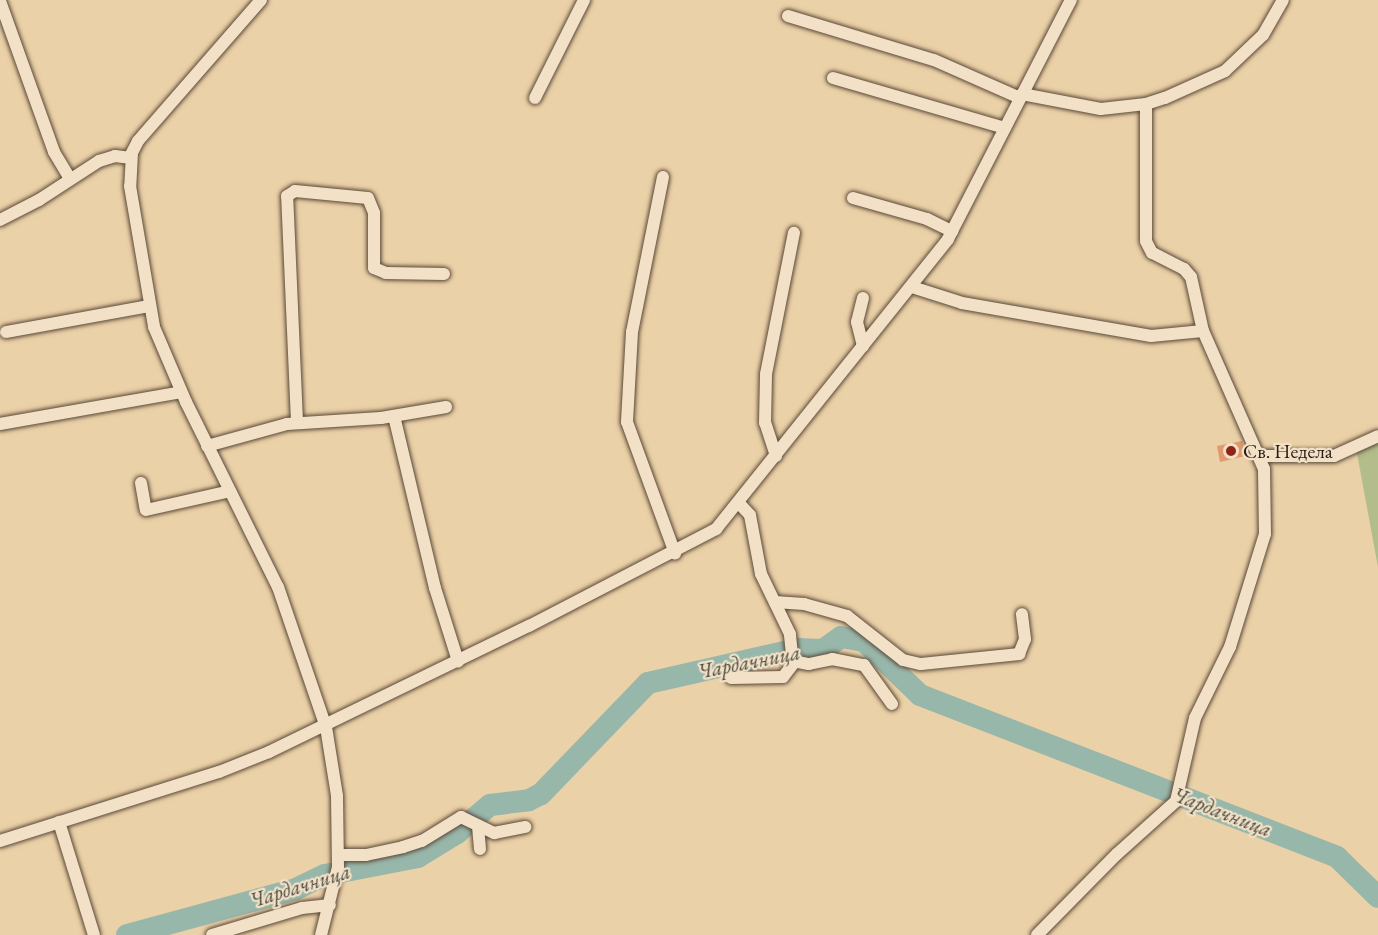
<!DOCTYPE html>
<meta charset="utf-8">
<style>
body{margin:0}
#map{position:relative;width:1378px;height:935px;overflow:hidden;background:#ebd1a7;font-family:"EB Garamond",serif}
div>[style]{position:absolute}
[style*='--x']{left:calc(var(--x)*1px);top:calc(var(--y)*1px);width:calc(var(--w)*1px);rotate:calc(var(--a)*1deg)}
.green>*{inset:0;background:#b2bd8b}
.river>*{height:22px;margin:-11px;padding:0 11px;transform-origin:11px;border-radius:11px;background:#98b7ab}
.building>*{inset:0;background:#e2996f}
.roads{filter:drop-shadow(0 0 2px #5a4839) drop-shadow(0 0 2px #5a4839)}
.minor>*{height:12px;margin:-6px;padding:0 6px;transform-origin:6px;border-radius:6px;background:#f2e1c6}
.dots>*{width:16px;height:16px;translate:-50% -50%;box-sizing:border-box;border:3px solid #f2e1c6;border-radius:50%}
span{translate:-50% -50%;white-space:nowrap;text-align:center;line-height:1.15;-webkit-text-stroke:4.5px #f2e1c6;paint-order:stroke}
.poi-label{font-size:20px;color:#291b14}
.left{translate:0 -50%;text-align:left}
.water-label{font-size:21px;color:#4a4a41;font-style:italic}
</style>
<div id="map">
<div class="green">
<i style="clip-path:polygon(1378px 436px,1378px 567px,1356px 448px)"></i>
</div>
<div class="river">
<i style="--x:127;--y:935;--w:175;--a:-15.2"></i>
<i style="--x:296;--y:889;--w:32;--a:-26"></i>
<i style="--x:325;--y:875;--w:95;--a:-11"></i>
<i style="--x:418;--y:857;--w:46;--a:-31.6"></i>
<i style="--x:457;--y:833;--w:43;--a:-40.3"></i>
<i style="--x:490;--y:805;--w:39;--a:-7"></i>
<i style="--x:529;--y:800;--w:13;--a:-27"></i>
<i style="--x:541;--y:794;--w:154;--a:-46.1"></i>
<i style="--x:648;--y:683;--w:154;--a:-12.8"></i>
<i style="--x:798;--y:649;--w:25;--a:2"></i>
<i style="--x:823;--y:650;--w:22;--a:-36"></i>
<i style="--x:841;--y:637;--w:23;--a:10"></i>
<i style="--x:864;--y:641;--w:78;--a:44"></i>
<i style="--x:920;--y:695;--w:447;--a:21.2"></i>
<i style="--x:1337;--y:857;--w:57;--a:44.3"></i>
</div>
<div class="building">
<i style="clip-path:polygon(1242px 441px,1245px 456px,1220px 462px,1217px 446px)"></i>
</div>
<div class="roads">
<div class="minor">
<i style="--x:261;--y:0;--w:187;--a:131.1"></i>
<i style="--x:138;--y:141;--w:13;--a:117"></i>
<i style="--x:132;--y:153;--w:33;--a:93"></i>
<i style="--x:130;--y:186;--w:143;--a:80.3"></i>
<i style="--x:154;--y:327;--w:82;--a:66.9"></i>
<i style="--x:186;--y:402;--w:207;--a:63.6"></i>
<i style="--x:278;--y:587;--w:148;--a:71.1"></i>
<i style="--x:326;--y:727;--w:70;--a:80.9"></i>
<i style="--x:337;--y:796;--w:71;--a:89.2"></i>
<i style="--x:338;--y:867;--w:70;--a:104"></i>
<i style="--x:0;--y:1;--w:160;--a:70.3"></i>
<i style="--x:54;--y:152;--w:31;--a:59"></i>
<i style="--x:788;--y:16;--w:152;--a:16.8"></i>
<i style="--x:934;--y:60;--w:94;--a:23.8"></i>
<i style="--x:833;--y:78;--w:179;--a:16.2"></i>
<i style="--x:1022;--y:94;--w:80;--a:10.8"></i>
<i style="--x:1101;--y:109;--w:45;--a:-6.3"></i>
<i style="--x:1146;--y:104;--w:20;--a:-18"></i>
<i style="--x:1165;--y:98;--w:66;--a:-24.2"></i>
<i style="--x:1225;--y:71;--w:52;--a:-43.5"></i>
<i style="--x:1263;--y:35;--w:40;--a:-60.3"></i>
<i style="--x:535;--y:98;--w:110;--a:-63.4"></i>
<i style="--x:663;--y:177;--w:158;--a:101.3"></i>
<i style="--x:632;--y:332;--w:90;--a:93.2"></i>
<i style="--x:627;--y:422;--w:140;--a:69.9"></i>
<i style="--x:853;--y:198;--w:77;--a:15.8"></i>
<i style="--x:927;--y:219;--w:28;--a:26"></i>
<i style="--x:0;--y:220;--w:44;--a:-27.1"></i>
<i style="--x:39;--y:200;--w:72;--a:-33"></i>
<i style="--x:99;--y:161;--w:17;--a:-17"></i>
<i style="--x:115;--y:156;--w:16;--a:7"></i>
<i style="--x:912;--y:287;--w:52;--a:17.7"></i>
<i style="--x:962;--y:303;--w:192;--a:9.9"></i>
<i style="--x:1151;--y:336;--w:52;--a:-5.5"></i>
<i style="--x:863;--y:298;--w:25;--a:104"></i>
<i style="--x:857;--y:322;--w:25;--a:76"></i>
<i style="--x:6;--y:332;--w:145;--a:-10.3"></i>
<i style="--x:394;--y:416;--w:177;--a:76.6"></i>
<i style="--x:435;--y:588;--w:77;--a:72.5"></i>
<i style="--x:297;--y:422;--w:226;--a:-92.5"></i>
<i style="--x:287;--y:196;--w:9;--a:-32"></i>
<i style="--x:295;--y:191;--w:73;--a:5.5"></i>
<i style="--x:368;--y:198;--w:16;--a:68"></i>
<i style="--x:374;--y:213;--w:55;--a:90"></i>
<i style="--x:374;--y:268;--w:13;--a:23"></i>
<i style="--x:386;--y:273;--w:58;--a:1"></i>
<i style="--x:0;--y:424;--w:184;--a:-10"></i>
<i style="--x:207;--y:446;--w:83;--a:-15.4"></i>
<i style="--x:287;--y:424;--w:94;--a:-3.7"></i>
<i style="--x:381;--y:418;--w:66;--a:-9.6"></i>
<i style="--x:776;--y:456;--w:35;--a:-108"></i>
<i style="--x:765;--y:423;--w:49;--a:-88.8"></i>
<i style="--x:766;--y:374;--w:144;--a:-78.8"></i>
<i style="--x:1258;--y:456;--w:76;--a:0"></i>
<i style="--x:1334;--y:456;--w:48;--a:-24.4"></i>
<i style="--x:141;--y:483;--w:27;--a:80"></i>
<i style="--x:146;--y:510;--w:86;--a:-12.7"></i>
<i style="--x:775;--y:602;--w:29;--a:4"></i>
<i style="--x:804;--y:604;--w:45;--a:15.6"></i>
<i style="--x:847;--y:616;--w:71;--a:38.2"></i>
<i style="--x:903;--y:660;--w:18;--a:13"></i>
<i style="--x:921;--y:664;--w:99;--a:-5.8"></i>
<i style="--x:1019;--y:654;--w:16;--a:-68"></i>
<i style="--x:1025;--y:639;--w:25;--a:-97"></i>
<i style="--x:793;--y:661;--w:16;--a:11"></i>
<i style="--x:809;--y:664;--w:24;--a:-12"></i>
<i style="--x:832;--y:659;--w:33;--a:11"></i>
<i style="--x:864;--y:665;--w:48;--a:54.3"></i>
<i style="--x:731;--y:678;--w:52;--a:-1.1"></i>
<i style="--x:783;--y:677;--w:16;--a:-52"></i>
<i style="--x:793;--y:664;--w:30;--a:-96"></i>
<i style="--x:790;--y:634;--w:67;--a:-115.8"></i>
<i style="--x:761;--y:574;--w:60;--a:-100.6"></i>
<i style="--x:750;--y:515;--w:16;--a:-133"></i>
<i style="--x:59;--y:822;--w:118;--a:72.8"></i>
<i style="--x:478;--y:826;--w:23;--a:85"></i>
<i style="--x:0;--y:841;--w:230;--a:-17.5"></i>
<i style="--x:219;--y:772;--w:54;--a:-21.8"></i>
<i style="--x:269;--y:752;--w:289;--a:-25.9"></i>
<i style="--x:529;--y:626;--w:211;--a:-27.4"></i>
<i style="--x:716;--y:529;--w:371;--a:-51.3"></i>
<i style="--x:948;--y:239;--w:269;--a:-62.8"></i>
<i style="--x:338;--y:855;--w:28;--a:0"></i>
<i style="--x:366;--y:855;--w:38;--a:-12"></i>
<i style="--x:403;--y:847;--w:20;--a:-18"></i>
<i style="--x:422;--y:841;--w:46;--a:-31.6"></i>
<i style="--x:461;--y:817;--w:37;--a:26"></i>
<i style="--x:494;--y:833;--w:32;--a:-11"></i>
<i style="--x:212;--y:935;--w:94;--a:-16.7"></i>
<i style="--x:302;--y:908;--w:28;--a:-6"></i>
<i style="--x:1037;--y:935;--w:114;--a:-45.4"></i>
<i style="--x:1117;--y:854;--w:79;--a:-41.9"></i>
<i style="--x:1176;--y:801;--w:85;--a:-77.1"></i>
<i style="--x:1195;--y:718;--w:79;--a:-63.8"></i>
<i style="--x:1230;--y:647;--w:118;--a:-72.8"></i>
<i style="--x:1265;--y:534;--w:65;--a:-90.9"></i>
<i style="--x:1264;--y:469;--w:151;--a:-113.8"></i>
<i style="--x:1203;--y:331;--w:55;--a:-102.5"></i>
<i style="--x:1191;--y:277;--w:11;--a:-131"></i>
<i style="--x:1184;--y:269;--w:36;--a:-153"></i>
<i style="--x:1152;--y:253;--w:13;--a:-117"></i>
<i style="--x:1146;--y:241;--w:137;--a:-90"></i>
</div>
</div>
<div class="dots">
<i style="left:1231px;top:451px;background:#8f2418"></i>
</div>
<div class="poi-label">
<span class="left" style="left:1243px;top:451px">Св. Недела</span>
</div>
<div class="water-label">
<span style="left:749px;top:662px;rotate:-11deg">Чардачница</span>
<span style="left:1222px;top:812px;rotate:21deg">Чардачница</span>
<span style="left:300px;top:886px;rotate:-17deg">Чардачница</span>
</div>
</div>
